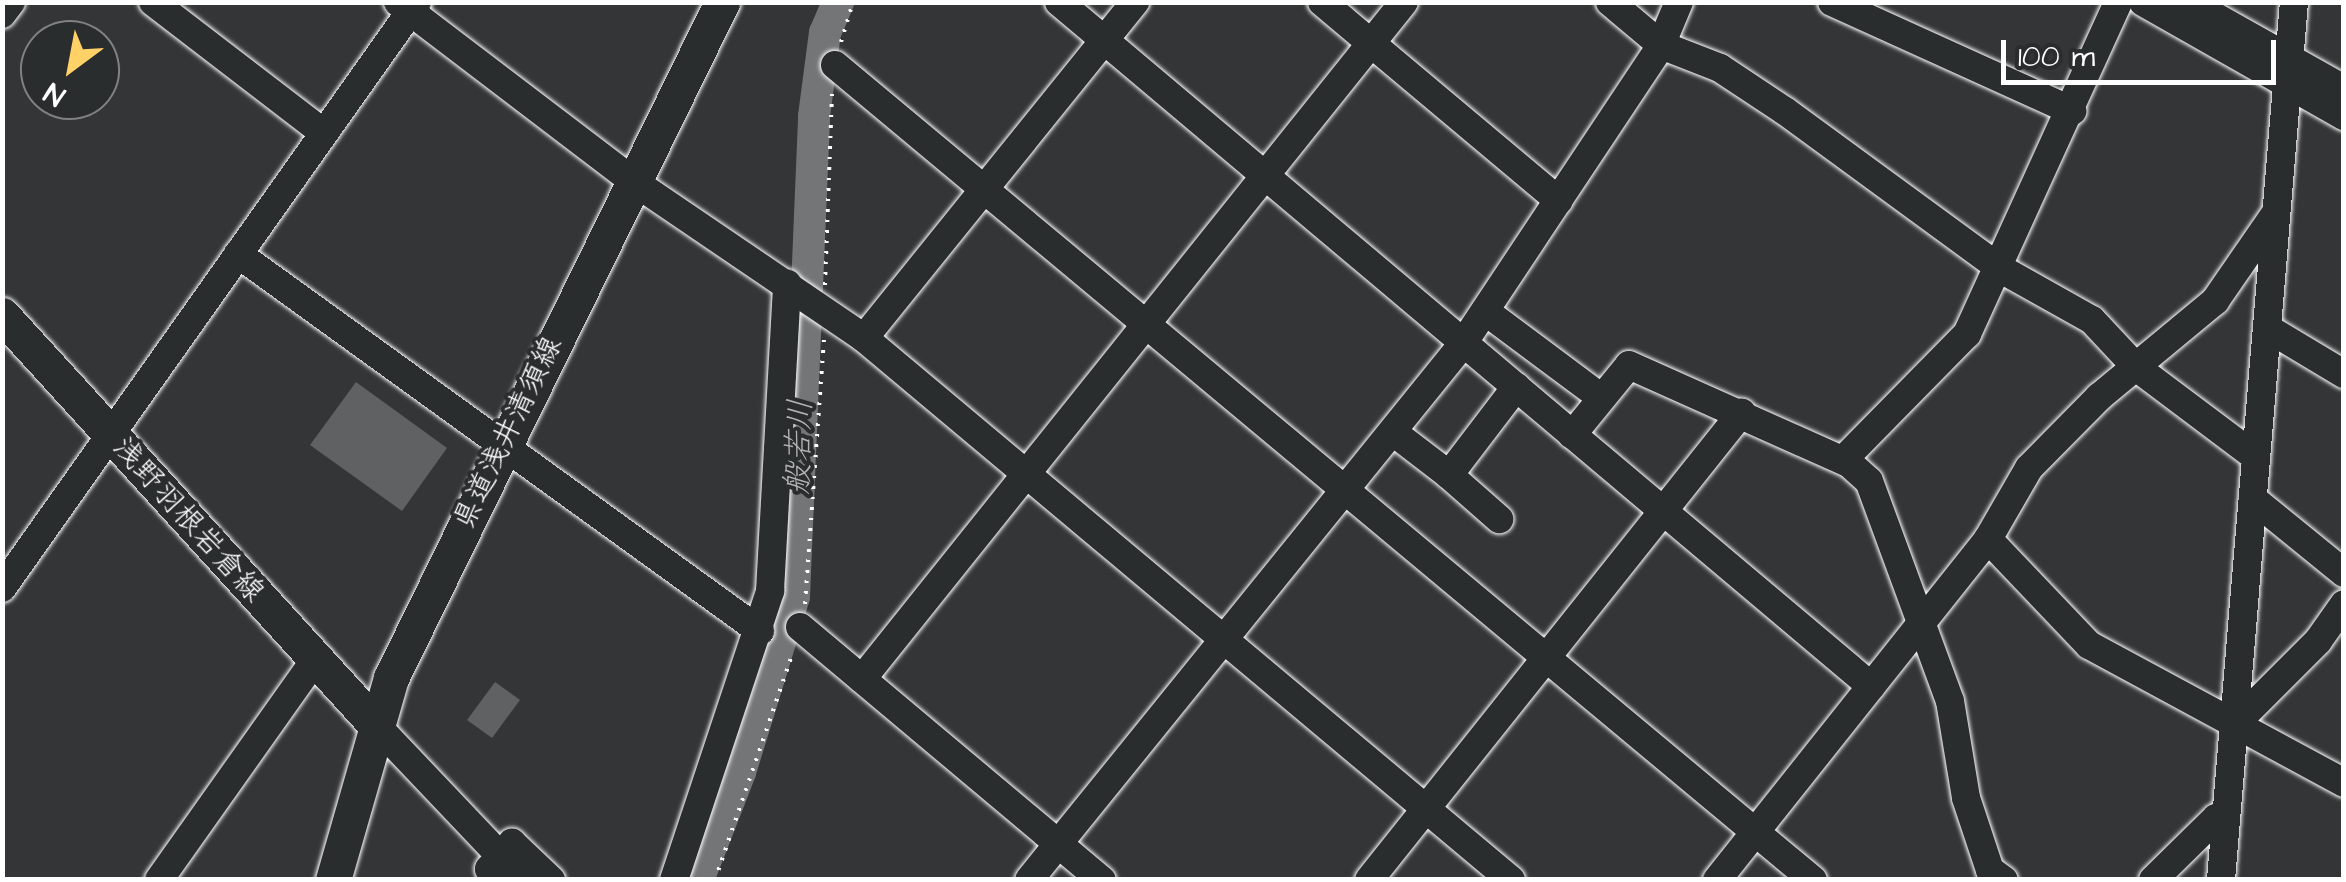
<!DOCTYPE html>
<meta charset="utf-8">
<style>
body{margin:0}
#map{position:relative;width:2346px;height:882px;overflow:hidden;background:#333536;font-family:"Architects Daughter","Klee One",sans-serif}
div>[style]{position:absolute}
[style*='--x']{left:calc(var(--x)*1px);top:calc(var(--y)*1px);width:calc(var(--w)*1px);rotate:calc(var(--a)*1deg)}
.river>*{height:32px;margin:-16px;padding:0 16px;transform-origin:16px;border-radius:16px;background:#737576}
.building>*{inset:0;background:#5f6162}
.path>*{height:4px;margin-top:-2px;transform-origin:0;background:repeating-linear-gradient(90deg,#fff 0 2.5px,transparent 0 10.5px)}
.roads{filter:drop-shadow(0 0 2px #fff) drop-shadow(0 0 2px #fff)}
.minor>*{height:28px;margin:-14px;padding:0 14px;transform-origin:14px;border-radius:14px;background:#2a2d2e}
.major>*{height:35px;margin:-17.5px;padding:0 17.5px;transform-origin:17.5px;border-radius:17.5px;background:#2a2d2e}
span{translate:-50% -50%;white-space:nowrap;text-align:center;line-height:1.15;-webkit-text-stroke:8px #2a2d2e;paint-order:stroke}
.street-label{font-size:30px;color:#fff}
.water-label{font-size:32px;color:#b2b3b4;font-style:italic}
.frame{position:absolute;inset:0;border:5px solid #fff;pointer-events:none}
.north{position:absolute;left:20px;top:20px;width:100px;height:100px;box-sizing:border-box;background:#2a2d2e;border:2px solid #7f8182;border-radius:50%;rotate:212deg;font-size:28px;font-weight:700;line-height:40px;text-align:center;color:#fff}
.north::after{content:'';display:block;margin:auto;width:35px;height:45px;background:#ffd166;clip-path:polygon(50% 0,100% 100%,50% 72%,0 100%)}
.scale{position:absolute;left:2001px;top:40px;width:275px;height:45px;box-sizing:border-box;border:5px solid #fff;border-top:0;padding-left:12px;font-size:30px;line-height:35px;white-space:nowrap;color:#fff;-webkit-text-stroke:8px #2a2d2e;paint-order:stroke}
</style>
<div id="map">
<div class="river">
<i style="--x:698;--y:880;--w:116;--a:-68.7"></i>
<i style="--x:740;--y:772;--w:183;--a:-72.9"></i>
<i style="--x:794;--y:597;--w:481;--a:-87.6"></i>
<i style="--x:814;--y:116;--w:84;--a:-82.5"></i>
<i style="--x:825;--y:33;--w:34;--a:-67"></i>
</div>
<div class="building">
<i style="clip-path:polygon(356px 382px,447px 448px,402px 511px,310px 445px)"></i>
<i style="clip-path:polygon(495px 682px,520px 700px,492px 738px,467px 720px)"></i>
</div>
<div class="path">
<i style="--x:841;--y:42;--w:42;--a:-73.3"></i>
<i style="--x:825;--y:285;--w:195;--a:-87.9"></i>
<i style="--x:805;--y:604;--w:265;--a:-85.9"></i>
<i style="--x:715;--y:880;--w:241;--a:-71.1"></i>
</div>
<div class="roads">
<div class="minor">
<i style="--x:153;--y:2;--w:215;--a:37.5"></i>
<i style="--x:398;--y:2;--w:295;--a:37.3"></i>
<i style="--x:633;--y:181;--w:279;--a:34.2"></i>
<i style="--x:864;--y:338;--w:844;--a:39.95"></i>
<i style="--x:1059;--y:2;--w:1062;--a:40.11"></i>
<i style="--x:1322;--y:2;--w:309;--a:40"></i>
<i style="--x:1610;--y:2;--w:67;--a:40.1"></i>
<i style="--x:1661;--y:45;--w:63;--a:21.3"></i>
<i style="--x:1720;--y:68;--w:78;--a:33.5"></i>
<i style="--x:1785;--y:111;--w:268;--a:36.2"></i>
<i style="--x:2001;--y:269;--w:104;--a:29.3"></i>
<i style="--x:2092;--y:320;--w:64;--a:46.9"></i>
<i style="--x:2136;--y:367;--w:150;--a:36.9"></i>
<i style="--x:1832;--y:2;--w:264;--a:24.4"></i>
<i style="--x:2143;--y:2;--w:231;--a:29.6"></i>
<i style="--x:2189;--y:2;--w:178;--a:29.3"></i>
<i style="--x:2;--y:14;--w:15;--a:-53"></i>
<i style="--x:835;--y:65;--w:1273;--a:39.81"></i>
<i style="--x:238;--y:254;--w:644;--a:35.84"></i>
<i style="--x:1485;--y:311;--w:142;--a:36.7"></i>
<i style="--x:2267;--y:328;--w:90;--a:30.9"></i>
<i style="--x:864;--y:338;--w:432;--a:-51.1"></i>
<i style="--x:1393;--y:432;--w:71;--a:37.5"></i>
<i style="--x:1449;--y:475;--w:111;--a:-52.7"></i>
<i style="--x:1572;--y:435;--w:90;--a:-50.8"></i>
<i style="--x:1629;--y:365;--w:242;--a:24.1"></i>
<i style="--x:1850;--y:464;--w:25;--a:42"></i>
<i style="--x:1869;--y:481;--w:234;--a:69.8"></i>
<i style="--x:1950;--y:701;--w:98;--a:80.6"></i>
<i style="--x:1966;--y:798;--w:76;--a:71.6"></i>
<i style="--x:1990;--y:870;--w:17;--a:36"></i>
<i style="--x:1843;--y:460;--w:177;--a:-45.5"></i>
<i style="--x:1967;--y:334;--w:365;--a:-65.5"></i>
<i style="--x:1449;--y:475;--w:67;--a:41.3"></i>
<i style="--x:2253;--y:499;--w:117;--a:39.1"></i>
<i style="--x:1988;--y:539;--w:146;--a:46.4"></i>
<i style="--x:2089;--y:645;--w:290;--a:28.4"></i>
<i style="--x:2;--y:588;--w:718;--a:-54.69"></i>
<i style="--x:800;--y:627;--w:394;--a:40"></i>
<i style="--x:862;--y:679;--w:867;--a:-51.32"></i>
<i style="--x:2236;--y:723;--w:116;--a:-45"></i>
<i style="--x:2318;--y:641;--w:45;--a:-54.9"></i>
<i style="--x:375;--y:724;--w:215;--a:46.5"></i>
<i style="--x:159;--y:880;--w:270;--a:-54.7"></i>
<i style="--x:496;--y:880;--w:13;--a:-122"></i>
<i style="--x:489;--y:869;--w:35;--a:-49"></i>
<i style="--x:512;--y:843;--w:54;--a:43.5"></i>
<i style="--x:674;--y:880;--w:305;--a:-71.6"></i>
<i style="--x:770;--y:591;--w:308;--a:-86.8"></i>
<i style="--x:1029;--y:880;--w:688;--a:-51.02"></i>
<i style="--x:1462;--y:345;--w:360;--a:-56.4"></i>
<i style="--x:1661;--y:45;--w:47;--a:-67.3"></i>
<i style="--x:1369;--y:880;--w:598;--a:-51.44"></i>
<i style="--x:1717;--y:880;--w:436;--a:-51.5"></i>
<i style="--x:1988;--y:539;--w:82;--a:-60"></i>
<i style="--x:2029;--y:468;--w:100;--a:-45.4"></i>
<i style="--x:2099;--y:397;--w:151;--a:-39.6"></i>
<i style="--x:2215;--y:301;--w:106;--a:-55.4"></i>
<i style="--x:2153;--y:880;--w:88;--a:-44.5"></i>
<i style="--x:2216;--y:818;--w:9;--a:-13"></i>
<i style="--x:2221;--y:880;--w:881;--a:-85.25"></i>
</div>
<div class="major">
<i style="--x:2;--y:315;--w:554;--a:47.64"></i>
<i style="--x:333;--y:880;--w:210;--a:-74"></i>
<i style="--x:391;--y:678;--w:753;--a:-63.91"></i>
</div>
</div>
<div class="street-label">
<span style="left:508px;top:433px;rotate:-64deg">県道浅井清須線</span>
<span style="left:188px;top:520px;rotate:48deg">浅野羽根岩倉線</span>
</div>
<div class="water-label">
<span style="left:800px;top:447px;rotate:-88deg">般若川</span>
</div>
<div class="frame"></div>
<div class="north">N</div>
<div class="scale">100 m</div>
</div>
